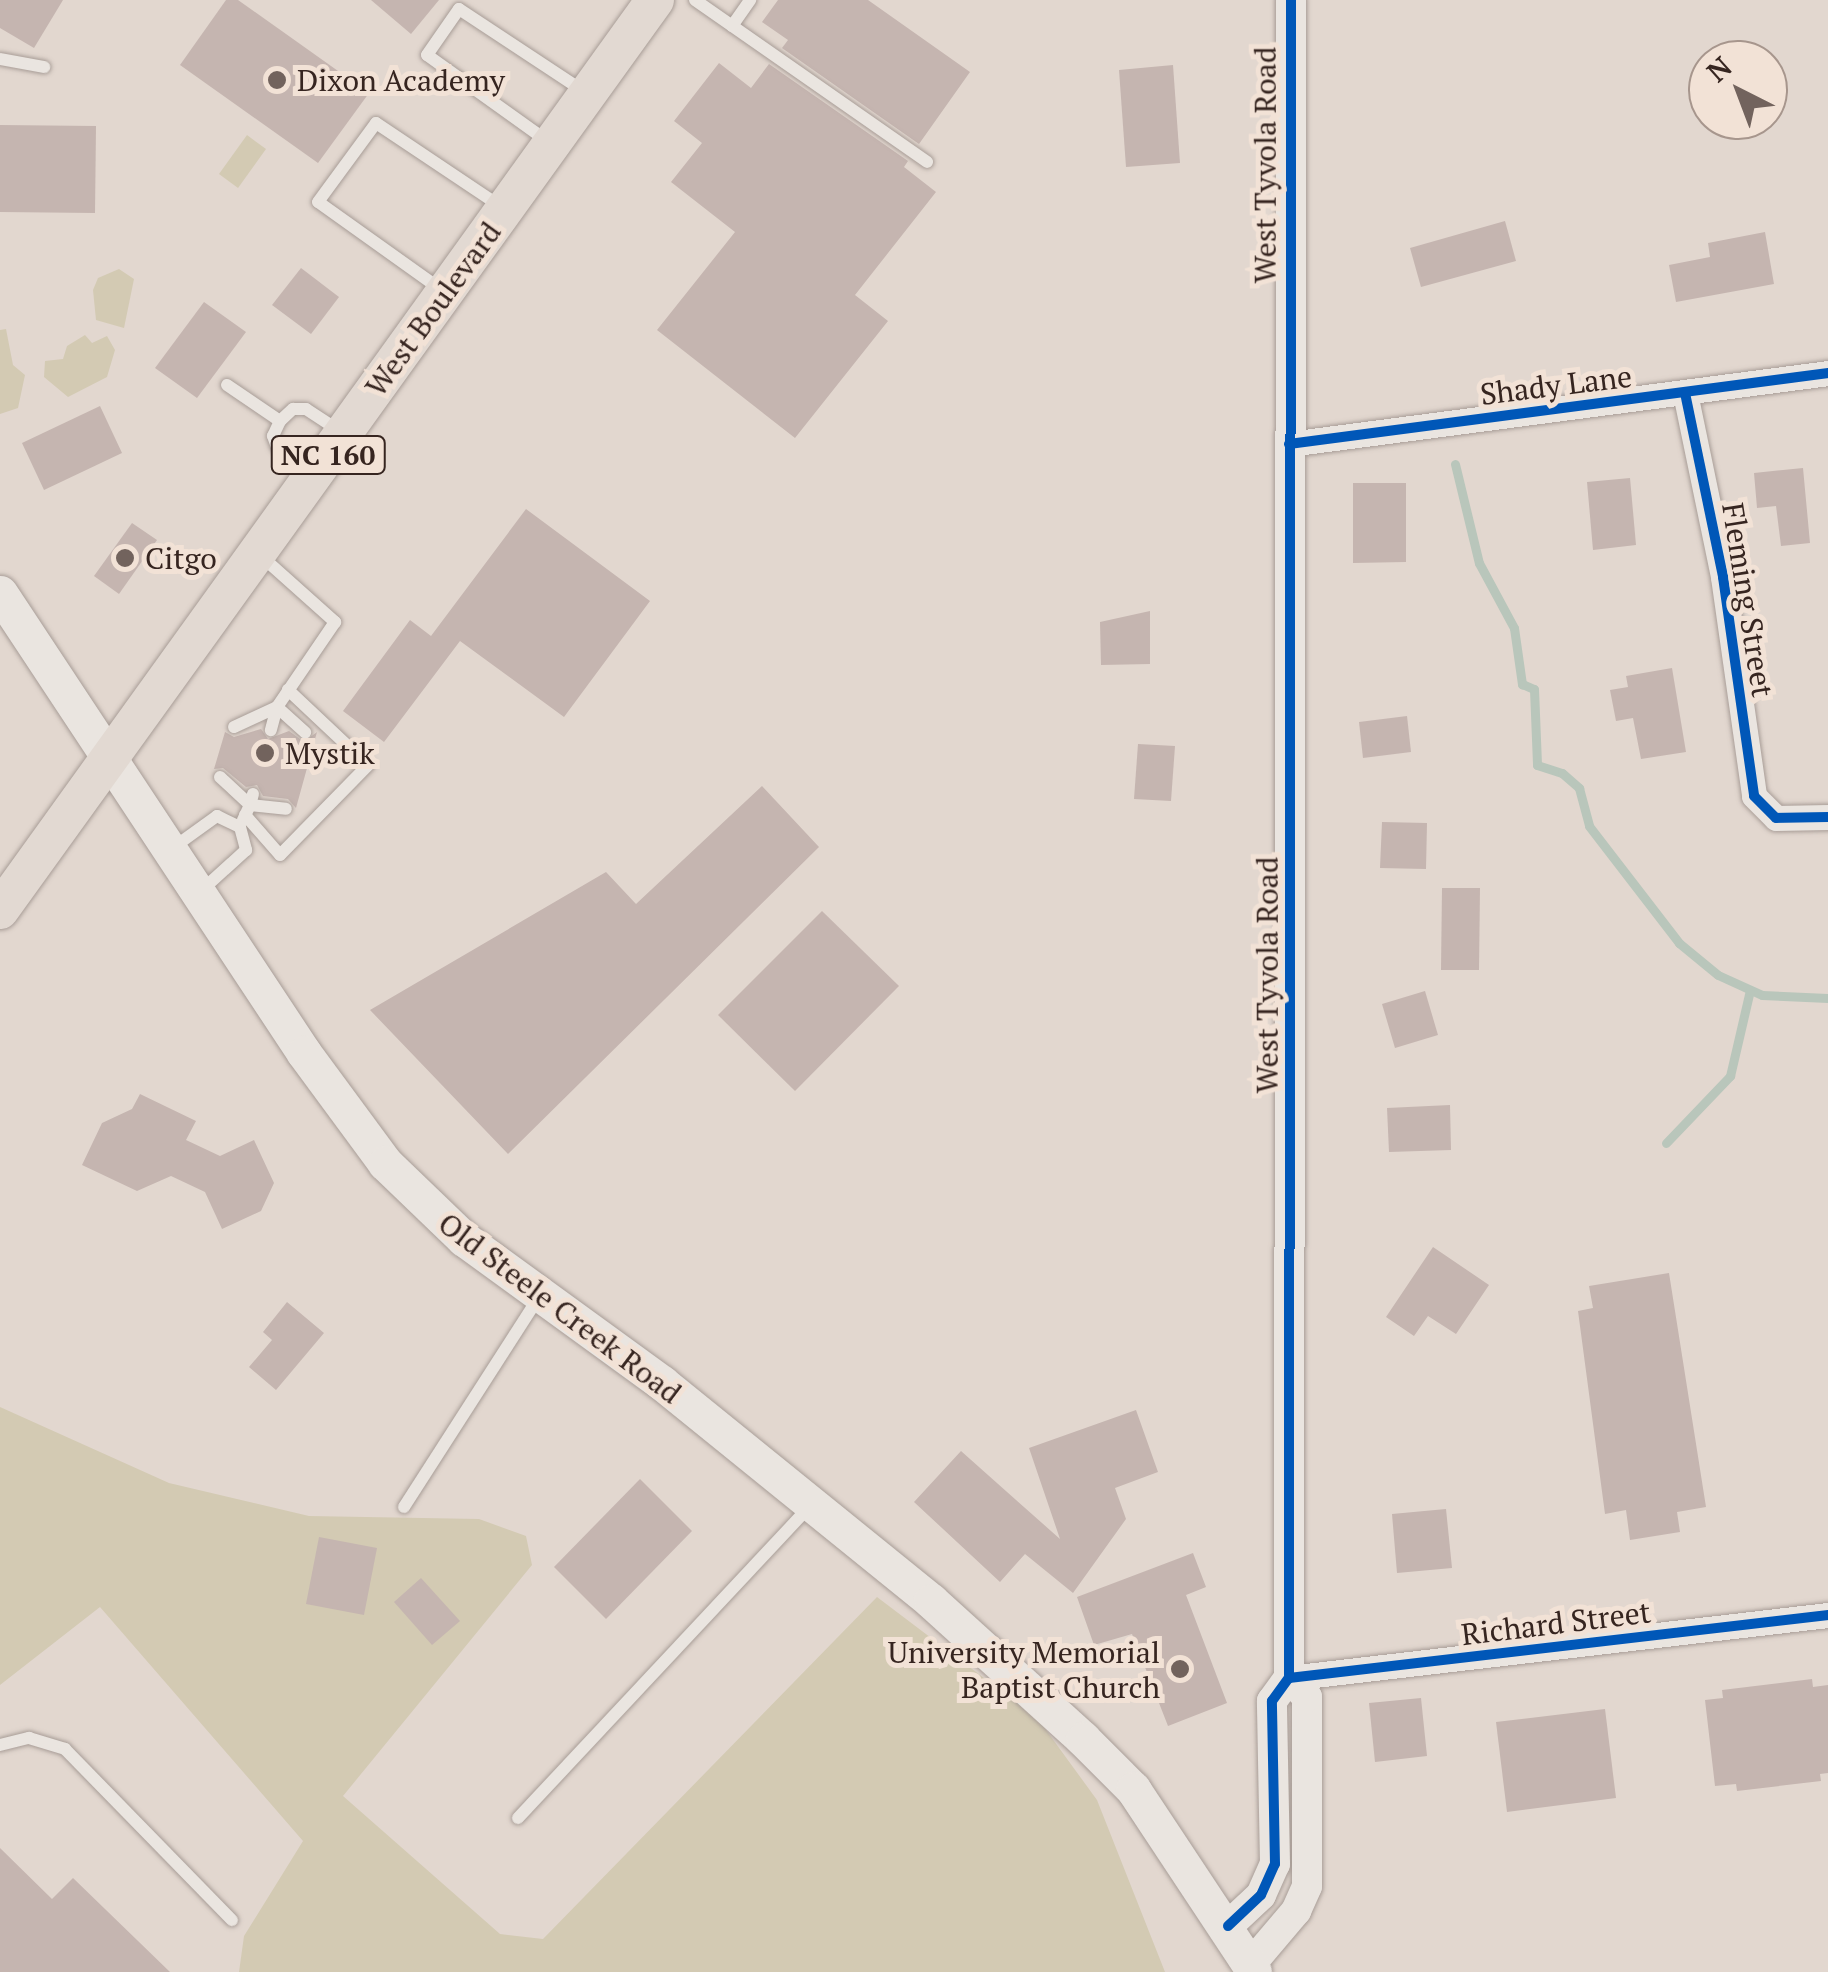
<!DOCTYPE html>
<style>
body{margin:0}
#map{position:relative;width:1828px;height:1972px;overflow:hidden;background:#e2d7cf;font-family:"PT Serif",serif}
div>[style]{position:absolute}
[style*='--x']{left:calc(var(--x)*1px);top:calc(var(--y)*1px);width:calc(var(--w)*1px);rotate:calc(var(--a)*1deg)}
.green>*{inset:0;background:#d3cab3}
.stream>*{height:9px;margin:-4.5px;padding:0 4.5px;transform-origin:4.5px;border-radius:4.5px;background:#b9c6bb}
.building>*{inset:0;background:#c5b5b0}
.roads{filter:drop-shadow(0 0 2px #a89d97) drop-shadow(0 0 2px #a89d97)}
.service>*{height:12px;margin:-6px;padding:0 6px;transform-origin:6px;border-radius:6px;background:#eae5e0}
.minor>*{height:25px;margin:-12.5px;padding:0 12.5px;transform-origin:12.5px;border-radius:12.5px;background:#eae5e0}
.tertiary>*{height:30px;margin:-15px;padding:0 15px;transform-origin:15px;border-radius:15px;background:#eae5e0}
.secondary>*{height:35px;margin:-17.5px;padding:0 17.5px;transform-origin:17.5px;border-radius:17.5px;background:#eae5e0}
.primary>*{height:38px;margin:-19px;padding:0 19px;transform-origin:19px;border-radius:19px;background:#e2d9d2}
.cycleway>*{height:10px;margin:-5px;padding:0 5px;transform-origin:5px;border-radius:5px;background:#0057b8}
.dots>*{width:28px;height:28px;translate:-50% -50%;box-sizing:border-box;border:5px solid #f2e2d6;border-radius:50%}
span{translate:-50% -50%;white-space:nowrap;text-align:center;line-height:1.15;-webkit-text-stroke:10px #f2e2d6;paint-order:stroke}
.shield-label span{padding:2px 8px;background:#f2e2d6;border:2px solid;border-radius:8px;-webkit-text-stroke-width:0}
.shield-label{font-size:28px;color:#362520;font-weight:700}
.poi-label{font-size:30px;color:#362520}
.left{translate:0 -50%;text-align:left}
.right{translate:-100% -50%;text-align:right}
.street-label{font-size:30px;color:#362520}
.north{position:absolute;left:1688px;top:40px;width:100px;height:100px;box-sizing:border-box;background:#f2e2d6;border:2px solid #a7968d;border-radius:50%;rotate:318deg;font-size:28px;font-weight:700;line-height:40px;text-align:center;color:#362520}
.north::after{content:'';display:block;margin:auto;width:35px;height:45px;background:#72635d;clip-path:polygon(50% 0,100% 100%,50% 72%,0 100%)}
</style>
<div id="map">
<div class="green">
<i style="clip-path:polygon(247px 135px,266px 149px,238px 188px,219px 174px)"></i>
<i style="clip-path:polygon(119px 269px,134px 279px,124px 328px,96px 320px,93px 290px,98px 278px)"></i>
<i style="clip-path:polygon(6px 329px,13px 365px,25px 375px,18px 408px,0 414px,0 330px)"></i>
<i style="clip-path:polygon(85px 335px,92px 343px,107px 336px,115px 350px,107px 377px,68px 397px,44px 377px,45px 361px,63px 359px,67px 346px)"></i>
<i style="clip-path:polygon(0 1407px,169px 1483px,309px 1516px,479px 1519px,526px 1536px,532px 1565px,343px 1796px,500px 1934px,543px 1939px,877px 1597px,1038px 1719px,1097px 1800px,1165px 1972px,239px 1972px,244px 1936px,303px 1841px,100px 1607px,0 1685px)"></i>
</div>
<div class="stream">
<i style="--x:1455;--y:464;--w:102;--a:76.4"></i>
<i style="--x:1479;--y:563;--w:74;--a:61.7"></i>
<i style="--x:1514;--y:628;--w:57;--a:81.9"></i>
<i style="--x:1522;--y:684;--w:13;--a:23"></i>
<i style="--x:1534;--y:689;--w:76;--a:87.7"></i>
<i style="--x:1537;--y:765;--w:26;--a:18"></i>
<i style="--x:1562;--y:773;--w:23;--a:41"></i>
<i style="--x:1579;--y:788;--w:39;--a:75"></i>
<i style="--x:1589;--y:826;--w:148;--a:52.4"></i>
<i style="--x:1679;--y:943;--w:50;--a:39.4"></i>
<i style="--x:1718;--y:975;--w:48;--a:24.4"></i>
<i style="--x:1762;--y:995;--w:66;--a:2.6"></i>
<i style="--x:1666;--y:1143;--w:93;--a:-46.3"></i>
<i style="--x:1730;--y:1076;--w:88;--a:-76.9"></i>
</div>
<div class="building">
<i style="clip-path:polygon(0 0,63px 0,34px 48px,0 28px)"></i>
<i style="clip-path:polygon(226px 0,238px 0,369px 93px,318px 163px,180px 65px)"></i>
<i style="clip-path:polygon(371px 0,439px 0,411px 34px)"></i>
<i style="clip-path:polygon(778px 0,868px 0,970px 72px,919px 144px,782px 48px,788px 40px,762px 22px)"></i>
<i style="clip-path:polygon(719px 63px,751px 88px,769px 64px,908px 161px,904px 167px,936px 192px,855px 295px,888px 321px,795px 438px,657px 330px,735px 232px,671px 182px,702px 143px,674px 121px)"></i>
<i style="clip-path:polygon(1173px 65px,1180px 163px,1126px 167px,1119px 70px)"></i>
<i style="clip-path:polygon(0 125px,96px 126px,95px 213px,0 212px)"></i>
<i style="clip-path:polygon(1505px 221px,1516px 261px,1421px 287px,1410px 248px)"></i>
<i style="clip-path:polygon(1765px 232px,1774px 284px,1676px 302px,1669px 265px,1710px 257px,1708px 243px)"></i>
<i style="clip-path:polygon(301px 268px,339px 297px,311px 334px,272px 305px)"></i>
<i style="clip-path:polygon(204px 302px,246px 332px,197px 398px,155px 368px)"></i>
<i style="clip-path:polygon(100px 406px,122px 453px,44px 490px,22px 443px)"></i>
<i style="clip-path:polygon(1803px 468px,1810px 543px,1781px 546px,1776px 506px,1757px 508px,1754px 473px)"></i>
<i style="clip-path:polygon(1630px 478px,1636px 545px,1593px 550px,1587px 482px)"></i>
<i style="clip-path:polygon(1353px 483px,1406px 483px,1406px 562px,1353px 563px)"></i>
<i style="clip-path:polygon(526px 509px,650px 601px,564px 717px,460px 641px,384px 742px,343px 711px,410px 620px,431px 636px)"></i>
<i style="clip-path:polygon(132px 523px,157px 540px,119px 594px,94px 576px)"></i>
<i style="clip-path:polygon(1150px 611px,1150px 664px,1101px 665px,1100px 622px)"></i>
<i style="clip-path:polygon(1672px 668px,1686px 752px,1641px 759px,1633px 718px,1616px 721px,1610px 690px,1628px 687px,1626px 676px)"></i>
<i style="clip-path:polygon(1407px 716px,1411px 752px,1363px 758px,1359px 722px)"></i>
<i style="clip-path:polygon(261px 729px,268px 739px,289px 731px,304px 742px,317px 732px,296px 808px,288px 799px,263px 796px,257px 785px,246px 787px,223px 768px,214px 769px,225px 732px,234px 737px)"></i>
<i style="clip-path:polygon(1138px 744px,1175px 746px,1171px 801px,1134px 799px)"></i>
<i style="clip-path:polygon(762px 786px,819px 847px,508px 1154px,370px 1010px,606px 872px,636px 904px)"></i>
<i style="clip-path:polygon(1382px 822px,1427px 823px,1426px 869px,1380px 868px)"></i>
<i style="clip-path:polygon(1442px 888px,1480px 888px,1479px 970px,1441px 970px)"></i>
<i style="clip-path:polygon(822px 911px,899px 986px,795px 1091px,718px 1015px)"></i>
<i style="clip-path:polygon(1425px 991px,1438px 1035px,1395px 1048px,1382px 1004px)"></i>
<i style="clip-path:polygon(140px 1094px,196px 1121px,186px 1140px,220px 1156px,254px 1140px,274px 1183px,261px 1211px,222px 1229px,205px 1192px,171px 1176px,137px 1191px,82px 1165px,102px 1123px,132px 1109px)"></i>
<i style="clip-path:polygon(1450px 1105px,1451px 1150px,1389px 1152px,1387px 1108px)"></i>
<i style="clip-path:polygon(1433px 1247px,1489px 1285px,1456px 1334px,1428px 1316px,1414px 1336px,1386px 1317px)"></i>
<i style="clip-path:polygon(1669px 1273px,1706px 1507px,1677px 1512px,1680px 1532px,1630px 1540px,1626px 1510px,1605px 1514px,1578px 1311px,1593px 1308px,1589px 1286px)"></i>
<i style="clip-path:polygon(287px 1302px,324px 1333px,276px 1390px,249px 1367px,272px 1340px,263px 1332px)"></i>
<i style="clip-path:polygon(1136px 1410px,1158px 1472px,1115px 1488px,1126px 1519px,1073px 1593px,1025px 1554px,1000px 1582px,914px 1502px,961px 1451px,1060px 1539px,1029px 1448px)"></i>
<i style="clip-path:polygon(640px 1479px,692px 1531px,606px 1619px,554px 1567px)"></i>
<i style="clip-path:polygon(1446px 1509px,1452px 1568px,1397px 1573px,1392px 1514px)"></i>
<i style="clip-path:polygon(319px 1537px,377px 1548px,364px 1615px,306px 1604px)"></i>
<i style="clip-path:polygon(1193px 1553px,1206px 1587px,1186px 1595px,1227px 1703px,1168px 1726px,1132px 1634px,1094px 1645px,1077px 1597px)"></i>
<i style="clip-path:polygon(421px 1578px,460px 1621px,432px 1645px,394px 1602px)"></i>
<i style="clip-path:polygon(1812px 1679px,1813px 1687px,1828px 1685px,1828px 1773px,1820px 1774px,1821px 1781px,1737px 1791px,1736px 1784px,1715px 1786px,1705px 1700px,1723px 1698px,1722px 1690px)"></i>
<i style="clip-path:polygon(1421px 1698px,1427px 1756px,1375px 1762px,1369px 1703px)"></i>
<i style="clip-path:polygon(1605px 1709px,1616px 1798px,1507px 1812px,1496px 1722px)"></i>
<i style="clip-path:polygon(0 1848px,52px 1899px,73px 1878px,170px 1972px,0 1972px)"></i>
</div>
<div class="roads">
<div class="service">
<i style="--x:695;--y:0;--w:283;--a:34.9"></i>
<i style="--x:732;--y:26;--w:32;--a:-55"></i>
<i style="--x:0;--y:59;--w:45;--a:10.3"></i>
<i style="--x:550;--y:143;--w:151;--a:-144.4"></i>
<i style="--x:427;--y:55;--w:56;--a:-55.2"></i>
<i style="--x:459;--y:9;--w:147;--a:33.4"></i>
<i style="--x:443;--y:291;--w:153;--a:-144.5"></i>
<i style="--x:318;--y:202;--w:98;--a:-53.7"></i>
<i style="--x:376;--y:123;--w:149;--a:33.8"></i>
<i style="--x:227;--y:385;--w:64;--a:34.2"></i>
<i style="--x:310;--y:476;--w:44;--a:-138.7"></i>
<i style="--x:277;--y:447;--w:12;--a:-110"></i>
<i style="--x:273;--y:436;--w:17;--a:-65"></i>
<i style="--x:280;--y:421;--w:18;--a:-43"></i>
<i style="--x:293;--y:409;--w:13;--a:0"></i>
<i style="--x:306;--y:409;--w:42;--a:33.3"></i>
<i style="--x:260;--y:555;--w:101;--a:41.8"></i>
<i style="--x:335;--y:622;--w:103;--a:124.3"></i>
<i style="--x:277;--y:707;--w:24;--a:105"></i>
<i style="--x:234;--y:727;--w:47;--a:-24.9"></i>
<i style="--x:277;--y:707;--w:38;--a:42"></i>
<i style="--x:220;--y:777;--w:41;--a:43"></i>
<i style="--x:250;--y:805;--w:17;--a:115"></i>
<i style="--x:253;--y:794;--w:11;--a:105"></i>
<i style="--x:250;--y:805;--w:36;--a:6"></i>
<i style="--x:245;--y:815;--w:53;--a:48.8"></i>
<i style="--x:280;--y:855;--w:126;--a:-45.6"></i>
<i style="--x:368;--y:765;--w:110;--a:-136.8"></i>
<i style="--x:174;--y:847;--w:53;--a:-35.8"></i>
<i style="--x:217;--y:816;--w:25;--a:26"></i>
<i style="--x:240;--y:827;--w:24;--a:75"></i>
<i style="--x:246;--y:850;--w:61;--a:137.7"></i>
<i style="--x:404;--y:1507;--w:252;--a:-57.3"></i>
<i style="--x:0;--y:1745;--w:30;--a:-14"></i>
<i style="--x:29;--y:1738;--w:38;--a:17"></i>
<i style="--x:65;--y:1749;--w:239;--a:45.7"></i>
<i style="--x:518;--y:1818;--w:427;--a:-46.9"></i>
</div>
<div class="minor">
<i style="--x:1685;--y:393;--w:188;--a:78.3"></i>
<i style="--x:1723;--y:577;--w:221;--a:81.9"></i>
<i style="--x:1754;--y:796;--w:31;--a:45"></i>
<i style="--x:1776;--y:818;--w:52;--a:-1.1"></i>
<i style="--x:1289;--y:444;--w:544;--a:-7.5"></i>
<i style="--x:1289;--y:1678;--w:543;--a:-6.67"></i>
</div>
<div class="tertiary">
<i style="--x:1228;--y:1926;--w:45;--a:-43.2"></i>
<i style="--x:1261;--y:1895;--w:34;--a:-66"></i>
<i style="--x:1275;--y:1864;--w:163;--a:-91.1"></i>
<i style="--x:1272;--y:1701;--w:29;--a:-54"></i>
<i style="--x:1289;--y:1678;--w:1678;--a:-89.93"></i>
<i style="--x:1251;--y:1964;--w:70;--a:-49.7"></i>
<i style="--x:1296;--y:1911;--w:27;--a:-66"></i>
<i style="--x:1307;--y:1886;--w:189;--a:-90"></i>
<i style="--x:1307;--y:1697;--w:26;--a:-133"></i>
</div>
<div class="secondary">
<i style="--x:0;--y:593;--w:551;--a:56.54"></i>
<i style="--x:304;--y:1053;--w:137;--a:53.6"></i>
<i style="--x:385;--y:1163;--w:110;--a:43.9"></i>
<i style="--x:464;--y:1239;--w:245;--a:36"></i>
<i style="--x:662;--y:1383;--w:346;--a:39"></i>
<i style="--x:931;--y:1601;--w:205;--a:42.2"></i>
<i style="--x:1083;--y:1739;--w:71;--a:45"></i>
<i style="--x:1133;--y:1789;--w:219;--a:56.5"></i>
</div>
<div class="primary">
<i style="--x:0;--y:910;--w:1121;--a:-54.25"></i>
</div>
</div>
<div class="cycleway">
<i style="--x:1685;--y:393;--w:188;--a:78.3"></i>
<i style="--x:1723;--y:577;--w:221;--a:81.9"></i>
<i style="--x:1754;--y:796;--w:31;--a:45"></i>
<i style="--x:1776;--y:818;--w:52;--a:-1.1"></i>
<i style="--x:1289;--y:444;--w:544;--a:-7.5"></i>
<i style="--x:1289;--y:1678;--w:543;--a:-6.67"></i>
<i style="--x:1228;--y:1926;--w:45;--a:-43.2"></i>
<i style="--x:1261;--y:1895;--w:34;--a:-66"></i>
<i style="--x:1275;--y:1864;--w:163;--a:-91.1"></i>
<i style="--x:1272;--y:1701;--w:29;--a:-54"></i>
<i style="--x:1289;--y:1678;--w:1678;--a:-89.93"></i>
</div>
<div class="dots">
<i style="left:277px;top:80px;background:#72635d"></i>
<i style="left:125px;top:558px;background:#72635d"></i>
<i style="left:265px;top:753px;background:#72635d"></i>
<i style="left:1180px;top:1669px;background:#72635d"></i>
</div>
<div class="shield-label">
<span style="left:328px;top:455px">NC 160</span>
</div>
<div class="poi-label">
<span class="left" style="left:297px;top:80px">Dixon Academy</span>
<span class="left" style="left:145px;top:558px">Citgo</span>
<span class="left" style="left:285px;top:753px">Mystik</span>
<span class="right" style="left:1160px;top:1669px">University Memorial<br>Baptist Church</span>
</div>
<div class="street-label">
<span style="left:1265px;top:165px;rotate:-90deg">West Tyvola Road</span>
<span style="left:433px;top:309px;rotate:-54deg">West Boulevard</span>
<span style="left:1556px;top:385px;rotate:-7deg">Shady Lane</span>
<span style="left:1748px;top:600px;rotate:81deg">Fleming Street</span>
<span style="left:1267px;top:975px;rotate:-90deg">West Tyvola Road</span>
<span style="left:560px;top:1308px;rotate:37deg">Old Steele Creek Road</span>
<span style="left:1556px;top:1623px;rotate:-7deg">Richard Street</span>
</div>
<div class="north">N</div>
</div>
